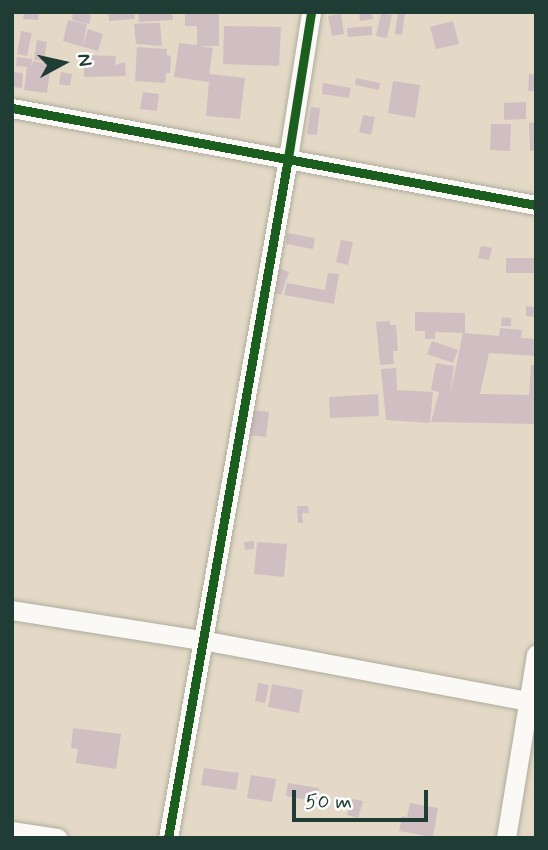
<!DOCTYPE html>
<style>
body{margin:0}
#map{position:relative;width:548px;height:850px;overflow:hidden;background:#e3d9c6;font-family:Mynerve,sans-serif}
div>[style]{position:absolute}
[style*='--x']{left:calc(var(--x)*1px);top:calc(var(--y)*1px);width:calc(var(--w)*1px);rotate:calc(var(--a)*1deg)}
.building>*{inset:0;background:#d0bfc2}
.roads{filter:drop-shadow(0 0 2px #afab9e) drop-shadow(0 0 2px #afab9e)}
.minor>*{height:19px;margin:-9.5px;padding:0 9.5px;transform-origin:9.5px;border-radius:9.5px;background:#fbf9f6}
.cycleway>*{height:9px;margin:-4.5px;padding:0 4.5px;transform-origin:4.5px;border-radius:4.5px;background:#1b5e20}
span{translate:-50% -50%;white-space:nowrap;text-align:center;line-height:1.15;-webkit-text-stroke:7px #fff;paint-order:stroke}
.frame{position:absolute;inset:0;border:14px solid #1f3d34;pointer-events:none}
.north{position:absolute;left:28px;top:28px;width:70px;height:70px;-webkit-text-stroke:5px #fff;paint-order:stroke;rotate:82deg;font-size:19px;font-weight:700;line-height:28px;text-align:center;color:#1f3d34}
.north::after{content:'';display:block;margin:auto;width:24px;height:32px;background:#1f3d34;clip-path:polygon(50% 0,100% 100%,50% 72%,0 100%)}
.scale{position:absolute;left:292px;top:790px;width:136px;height:32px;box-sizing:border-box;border:4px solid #1f3d34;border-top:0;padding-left:9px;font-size:21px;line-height:24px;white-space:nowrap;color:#1f3d34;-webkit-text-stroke:5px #fff;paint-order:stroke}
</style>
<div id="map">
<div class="building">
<i style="clip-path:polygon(24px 12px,39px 12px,38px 20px,23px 19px)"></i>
<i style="clip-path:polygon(73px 12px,91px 15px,89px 24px,72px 20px)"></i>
<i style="clip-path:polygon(108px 12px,134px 12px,135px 19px,109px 21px)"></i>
<i style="clip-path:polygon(138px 12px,172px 12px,173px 20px,139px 22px)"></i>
<i style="clip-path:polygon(185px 12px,219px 12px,219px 46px,200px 46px,213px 48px,209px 74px,245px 78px,240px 119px,206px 116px,209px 82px,174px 77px,179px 43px,197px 45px,197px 26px,185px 26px)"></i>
<i style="clip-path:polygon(359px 12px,371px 12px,373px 19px,360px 21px)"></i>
<i style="clip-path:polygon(398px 12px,405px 12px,402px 35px,395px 34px)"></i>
<i style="clip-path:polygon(381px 13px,392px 15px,387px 38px,376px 36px)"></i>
<i style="clip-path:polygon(341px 14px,344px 34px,332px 36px,328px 16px)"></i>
<i style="clip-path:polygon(68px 20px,87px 24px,83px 46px,88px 29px,103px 34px,98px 51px,63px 41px)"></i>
<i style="clip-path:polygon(453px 21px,459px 44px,436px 49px,430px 27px)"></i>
<i style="clip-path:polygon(145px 23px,160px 23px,162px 46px,136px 44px,134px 24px)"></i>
<i style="clip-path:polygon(224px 26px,281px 27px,279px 66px,223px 64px)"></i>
<i style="clip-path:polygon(372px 26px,372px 35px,348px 37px,347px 28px)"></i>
<i style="clip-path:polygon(21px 31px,32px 33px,27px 56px,17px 54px)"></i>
<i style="clip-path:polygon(37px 40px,47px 42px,44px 61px,34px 60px)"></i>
<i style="clip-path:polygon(137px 47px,167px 49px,167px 55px,171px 56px,170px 73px,166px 73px,165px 83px,135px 81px)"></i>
<i style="clip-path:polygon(84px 55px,116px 56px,115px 65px,125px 62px,126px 76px,84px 77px)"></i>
<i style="clip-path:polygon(17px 57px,32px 59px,31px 68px,33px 61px,51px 64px,47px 93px,24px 90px,27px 67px,16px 66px)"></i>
<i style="clip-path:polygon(12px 72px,23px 73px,22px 88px,12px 87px)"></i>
<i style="clip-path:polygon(61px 72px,72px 74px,70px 86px,59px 84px)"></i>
<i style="clip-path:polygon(529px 74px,536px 74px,536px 91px,528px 91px)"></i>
<i style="clip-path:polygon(356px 78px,380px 83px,379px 90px,355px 85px)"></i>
<i style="clip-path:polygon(393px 81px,420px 85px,415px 118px,388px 113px)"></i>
<i style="clip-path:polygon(323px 83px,351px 88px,349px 98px,322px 94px)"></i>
<i style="clip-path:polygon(143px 92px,159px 94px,157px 111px,140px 109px)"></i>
<i style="clip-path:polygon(526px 102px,526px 119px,504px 120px,504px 103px)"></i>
<i style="clip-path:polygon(311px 107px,320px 108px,317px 135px,307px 134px)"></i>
<i style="clip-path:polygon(363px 115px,375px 117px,371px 135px,359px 132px)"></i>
<i style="clip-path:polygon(536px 122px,536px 150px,530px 151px,529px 123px)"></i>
<i style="clip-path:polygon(491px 124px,511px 124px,510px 151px,490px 150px)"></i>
<i style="clip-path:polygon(287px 233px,315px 238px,313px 249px,286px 244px)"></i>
<i style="clip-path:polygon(341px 240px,353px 242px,348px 265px,336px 262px)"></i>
<i style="clip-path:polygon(481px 246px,492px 248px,489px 260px,478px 258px)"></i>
<i style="clip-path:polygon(506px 258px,536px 258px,536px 273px,506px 273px)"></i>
<i style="clip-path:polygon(279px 268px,289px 272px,281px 295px,272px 292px)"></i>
<i style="clip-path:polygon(328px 273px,339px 274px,334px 304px,284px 295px,287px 283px,325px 290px)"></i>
<i style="clip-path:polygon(526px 306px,536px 307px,536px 317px,526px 316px)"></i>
<i style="clip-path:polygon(415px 312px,465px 313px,465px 333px,435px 332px,435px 339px,425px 339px,425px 331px,415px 331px)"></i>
<i style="clip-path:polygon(502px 317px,511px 318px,511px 326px,501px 326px)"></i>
<i style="clip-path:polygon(390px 321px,390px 325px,396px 325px,398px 351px,393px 351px,394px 364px,380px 365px,376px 322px)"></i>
<i style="clip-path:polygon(500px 328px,522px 330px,521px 338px,536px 339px,536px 356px,489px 353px,480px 394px,529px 395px,531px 365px,536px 365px,536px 424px,431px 422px,439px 392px,431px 390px,436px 363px,454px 366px,450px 395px,463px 333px,499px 336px)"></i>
<i style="clip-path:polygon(432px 341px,458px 350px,453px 363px,427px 354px)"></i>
<i style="clip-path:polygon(396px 368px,397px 390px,433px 392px,430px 423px,386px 420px,381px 369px)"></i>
<i style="clip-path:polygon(378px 394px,379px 416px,330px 418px,329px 397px)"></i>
<i style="clip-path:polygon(252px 410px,269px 412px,266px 437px,249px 435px)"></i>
<i style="clip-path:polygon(297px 506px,308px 506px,309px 513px,302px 513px,303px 523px,298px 523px)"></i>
<i style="clip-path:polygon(254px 541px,254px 549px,245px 550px,244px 542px)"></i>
<i style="clip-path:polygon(257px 542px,287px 544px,284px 577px,254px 574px)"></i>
<i style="clip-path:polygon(258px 683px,269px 685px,265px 703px,255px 701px)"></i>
<i style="clip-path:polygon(272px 684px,303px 690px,299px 713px,268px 707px)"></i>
<i style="clip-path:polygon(73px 728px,121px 734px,116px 769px,76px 763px,78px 749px,71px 748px)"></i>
<i style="clip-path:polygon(204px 768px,239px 773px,236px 790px,201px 785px)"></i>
<i style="clip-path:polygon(251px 775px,276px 779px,272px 802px,247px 798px)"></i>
<i style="clip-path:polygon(288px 783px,319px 788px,317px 802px,286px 796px)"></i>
<i style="clip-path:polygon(352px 799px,363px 801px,358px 818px,347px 815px)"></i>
<i style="clip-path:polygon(410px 803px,438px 808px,433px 837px,399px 831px,402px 816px,407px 817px)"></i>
</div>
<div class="roads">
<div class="minor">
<i style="--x:12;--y:108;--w:533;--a:10.49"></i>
<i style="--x:12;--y:610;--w:192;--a:9"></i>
<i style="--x:202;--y:640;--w:333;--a:10.6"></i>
<i style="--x:12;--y:831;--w:46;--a:8.8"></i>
<i style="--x:168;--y:838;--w:691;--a:-79.99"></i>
<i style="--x:288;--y:158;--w:148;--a:-81"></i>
<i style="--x:506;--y:838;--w:186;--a:-80.7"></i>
</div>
</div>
<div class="cycleway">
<i style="--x:12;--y:108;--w:533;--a:10.49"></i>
<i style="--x:168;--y:838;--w:691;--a:-79.99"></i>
<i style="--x:288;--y:158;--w:148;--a:-81"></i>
</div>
<div class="frame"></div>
<div class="north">N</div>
<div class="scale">50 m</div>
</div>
